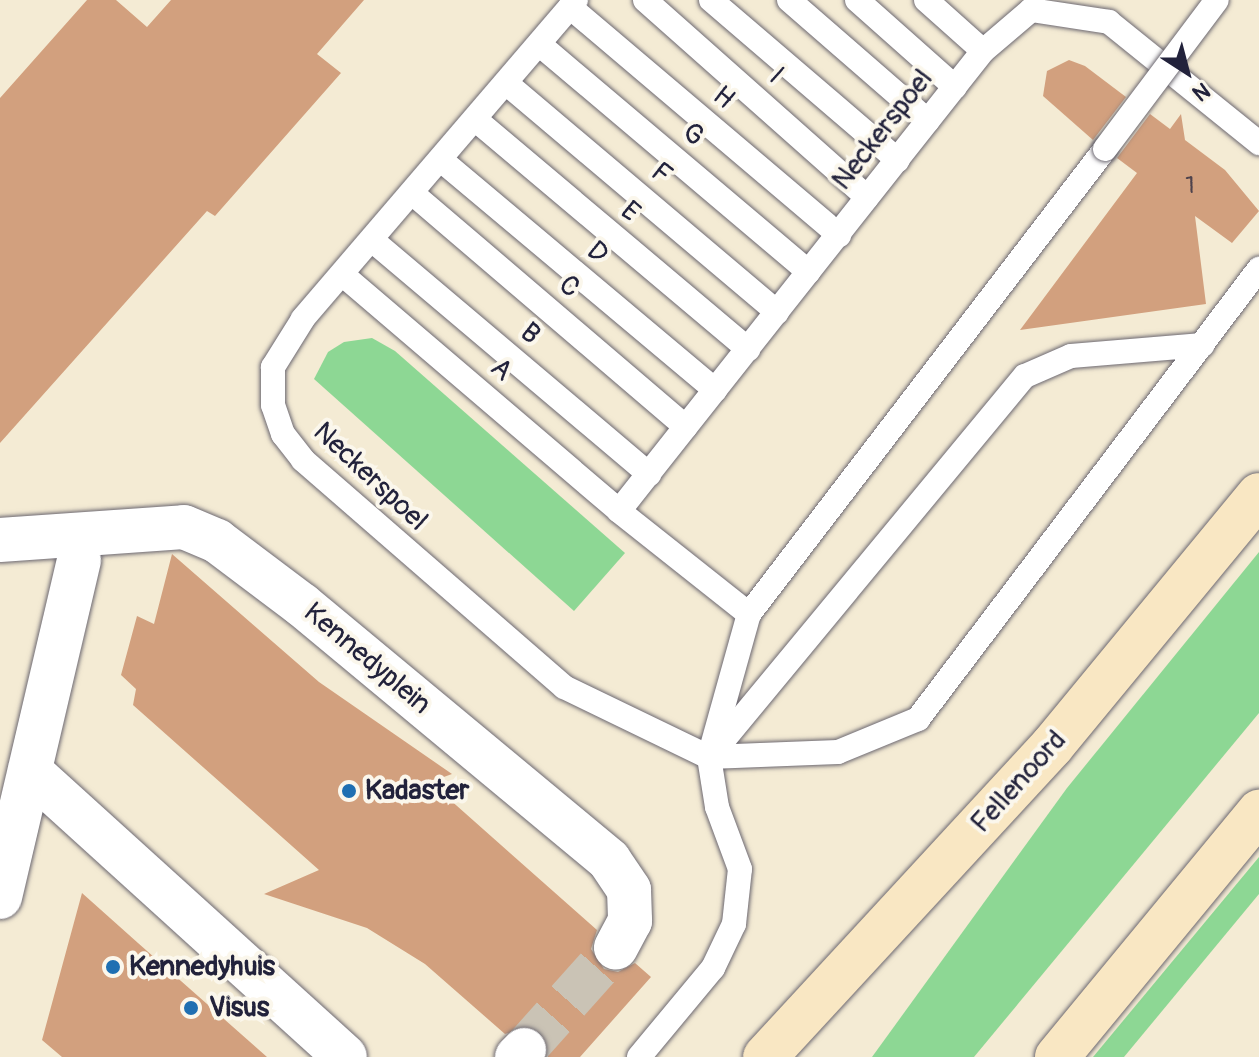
<!DOCTYPE html>
<style>
body{margin:0}
#map{position:relative;width:1259px;height:1057px;overflow:hidden;background:#f4ebd4;font-family:Pangolin,sans-serif}
div>[style]{position:absolute}
[style*='--x']{left:calc(var(--x)*1px);top:calc(var(--y)*1px);width:calc(var(--w)*1px);rotate:calc(var(--a)*1deg)}
.green>*{inset:0;background:#8dd794}
.building>*{inset:0;background:#d2a07e}
.street-tunnel>*{height:44px;margin-top:-22px;transform-origin:0;background:repeating-linear-gradient(90deg,#cac3b5 0 44px,transparent 0 66px)}
.roads{filter:drop-shadow(0 0 2px #6c6871) drop-shadow(0 0 2px #6c6871)}
.lane>*{height:24px;margin:-12px;padding:0 12px;transform-origin:12px;border-radius:12px;background:#fff}
.street>*{height:44px;margin:-22px;padding:0 22px;transform-origin:22px;border-radius:22px;background:#fff}
.secondary>*{height:44px;margin:-22px;padding:0 22px;transform-origin:22px;border-radius:22px;background:#f9e7c3}
.bridges{filter:drop-shadow(0 0 2px #6c6871) drop-shadow(0 0 2px #6c6871)}
.lane-bridge>*{height:24px;margin:-12px;padding:0 12px;transform-origin:12px;border-radius:12px;background:#fff}
.dots>*{width:22px;height:22px;translate:-50% -50%;box-sizing:border-box;border:4px solid #fbf7ec;border-radius:50%}
span{translate:-50% -50%;white-space:nowrap;text-align:center;line-height:1.15;-webkit-text-stroke:8px #fbf7ec;paint-order:stroke}
.number-label{font-size:24px;color:#4e424c}
.number-label span{-webkit-text-stroke-width:0}
.street-label{font-size:28px;color:#22223b}
.poi-label{font-size:28px;color:#22223b;font-weight:700}
.left{translate:0 -50%;text-align:left}
.north{position:absolute;left:1147px;top:32px;width:80px;height:80px;-webkit-text-stroke:6px #fbf7ec;paint-order:stroke;rotate:144deg;font-size:22px;font-weight:700;line-height:32px;text-align:center;color:#22223b}
.north::after{content:'';display:block;margin:auto;width:28px;height:36px;background:#22223b;clip-path:polygon(50% 0,100% 100%,50% 72%,0 100%)}
</style>
<div id="map">
<div class="green">
<i style="clip-path:polygon(372px 338px,395px 351px,625px 553px,574px 611px,314px 379px,328px 352px,344px 342px)"></i>
<i style="clip-path:polygon(1259px 552px,1259px 713px,974px 1057px,872px 1057px,1067px 788px)"></i>
<i style="clip-path:polygon(1259px 857px,1259px 894px,1124px 1057px,1093px 1057px)"></i>
</div>
<div class="building">
<i style="clip-path:polygon(87px 0,116px 0,147px 27px,171px 0,364px 0,317px 54px,341px 73px,215px 216px,207px 211px,0 443px,0 98px)"></i>
<i style="clip-path:polygon(1069px 60px,1085px 66px,1126px 97px,1093px 140px,1043px 96px,1047px 71px)"></i>
<i style="clip-path:polygon(1150px 114px,1170px 129px,1181px 114px,1185px 140px,1225px 170px,1259px 211px,1232px 243px,1195px 216px,1206px 304px,1020px 330px,1137px 173px,1117px 158px)"></i>
<i style="clip-path:polygon(172px 554px,319px 682px,452px 774px,430px 782px,597px 930px,591px 949px,604px 969px,618px 972px,635px 963px,651px 977px,580px 1057px,548px 1057px,548px 1043px,531px 1026px,505px 1034px,425px 964px,367px 928px,264px 894px,319px 870px,133px 705px,136px 689px,121px 675px,137px 616px,154px 624px)"></i>
<i style="clip-path:polygon(82px 893px,138px 943px,267px 1057px,62px 1057px,42px 1040px)"></i>
</div>
<div class="street-tunnel">
<i style="--x:524;--y:1050;--w:138;--a:-48.2"></i>
</div>
<div class="roads">
<div class="lane">
<i style="--x:576;--y:0;--w:420;--a:130.6"></i>
<i style="--x:303;--y:319;--w:57;--a:122"></i>
<i style="--x:273;--y:367;--w:38;--a:90"></i>
<i style="--x:273;--y:405;--w:31;--a:71"></i>
<i style="--x:283;--y:434;--w:33;--a:52"></i>
<i style="--x:303;--y:460;--w:346;--a:41"></i>
<i style="--x:564;--y:687;--w:161;--a:25.8"></i>
<i style="--x:709;--y:757;--w:129;--a:-2.2"></i>
<i style="--x:838;--y:752;--w:87;--a:-22.4"></i>
<i style="--x:918;--y:719;--w:565;--a:-52.85"></i>
<i style="--x:645;--y:0;--w:297;--a:41.6"></i>
<i style="--x:711;--y:0;--w:246;--a:40.6"></i>
<i style="--x:789;--y:0;--w:184;--a:41"></i>
<i style="--x:857;--y:0;--w:131;--a:41.6"></i>
<i style="--x:926;--y:0;--w:76;--a:41.8"></i>
<i style="--x:570;--y:7;--w:353;--a:40.3"></i>
<i style="--x:539;--y:44;--w:353;--a:40.2"></i>
<i style="--x:506;--y:83;--w:355;--a:40.2"></i>
<i style="--x:476;--y:120;--w:356;--a:40.1"></i>
<i style="--x:441;--y:160;--w:358;--a:40"></i>
<i style="--x:412;--y:193;--w:360;--a:40.5"></i>
<i style="--x:372;--y:240;--w:363;--a:40.2"></i>
<i style="--x:343;--y:275;--w:363;--a:40.5"></i>
<i style="--x:619;--y:511;--w:166;--a:38.4"></i>
<i style="--x:619;--y:511;--w:587;--a:-51.65"></i>
<i style="--x:983;--y:51;--w:63;--a:-40.5"></i>
<i style="--x:1031;--y:10;--w:79;--a:8.7"></i>
<i style="--x:1109;--y:22;--w:193;--a:38.9"></i>
<i style="--x:716;--y:749;--w:484;--a:-50.4"></i>
<i style="--x:1025;--y:376;--w:50;--a:-23.5"></i>
<i style="--x:1071;--y:356;--w:132;--a:-4.8"></i>
<i style="--x:639;--y:1057;--w:116;--a:-50.3"></i>
<i style="--x:713;--y:968;--w:49;--a:-64.5"></i>
<i style="--x:734;--y:924;--w:55;--a:-83.8"></i>
<i style="--x:740;--y:869;--w:66;--a:-110.4"></i>
<i style="--x:717;--y:807;--w:51;--a:-99.1"></i>
<i style="--x:709;--y:757;--w:148;--a:-74.4"></i>
<i style="--x:749;--y:614;--w:586;--a:-52.56"></i>
</div>
<div class="street">
<i style="--x:0;--y:540;--w:184;--a:-4"></i>
<i style="--x:184;--y:527;--w:36;--a:23"></i>
<i style="--x:217;--y:541;--w:106;--a:37"></i>
<i style="--x:302;--y:605;--w:399;--a:39.7"></i>
<i style="--x:609;--y:860;--w:36;--a:56"></i>
<i style="--x:629;--y:890;--w:31;--a:88"></i>
<i style="--x:630;--y:921;--w:30;--a:118"></i>
<i style="--x:30;--y:771;--w:425;--a:42.2"></i>
<i style="--x:0;--y:897;--w:346;--a:-76.8"></i>
<i style="--x:517;--y:1057;--w:10;--a:-45"></i>
</div>
<div class="secondary">
<i style="--x:765;--y:1057;--w:423;--a:-47.3"></i>
<i style="--x:1052;--y:746;--w:325;--a:-50.5"></i>
<i style="--x:1057;--y:1057;--w:318;--a:-50.5"></i>
</div>
</div>
<div class="bridges">
<div class="lane-bridge">
<i style="--x:1105;--y:149;--w:186;--a:-53.1"></i>
</div>
</div>
<div class="dots">
<i style="left:349px;top:791px;background:#1f6fb2"></i>
<i style="left:113px;top:967px;background:#1f6fb2"></i>
<i style="left:191px;top:1008px;background:#1f6fb2"></i>
</div>
<div class="number-label">
<span style="left:1190px;top:186px">1</span>
</div>
<div class="street-label">
<span style="left:776px;top:76px;rotate:42deg">I</span>
<span style="left:723px;top:98px;rotate:40deg">H</span>
<span style="left:883px;top:130px;rotate:-52deg">Neckerspoel</span>
<span style="left:693px;top:135px;rotate:40deg">G</span>
<span style="left:661px;top:174px;rotate:40deg">F</span>
<span style="left:630px;top:212px;rotate:40deg">E</span>
<span style="left:597px;top:253px;rotate:40deg">D</span>
<span style="left:569px;top:287px;rotate:41deg">C</span>
<span style="left:530px;top:334px;rotate:40deg">B</span>
<span style="left:501px;top:370px;rotate:41deg">A</span>
<span style="left:370px;top:477px;rotate:43deg">Neckerspoel</span>
<span style="left:367px;top:659px;rotate:40deg">Kennedyplein</span>
<span style="left:1019px;top:782px;rotate:-48deg">Fellenoord</span>
</div>
<div class="poi-label">
<span class="left" style="left:365px;top:791px">Kadaster</span>
<span class="left" style="left:129px;top:967px">Kennedyhuis</span>
<span class="left" style="left:209px;top:1008px">Visus</span>
</div>
<div class="north">N</div>
</div>
